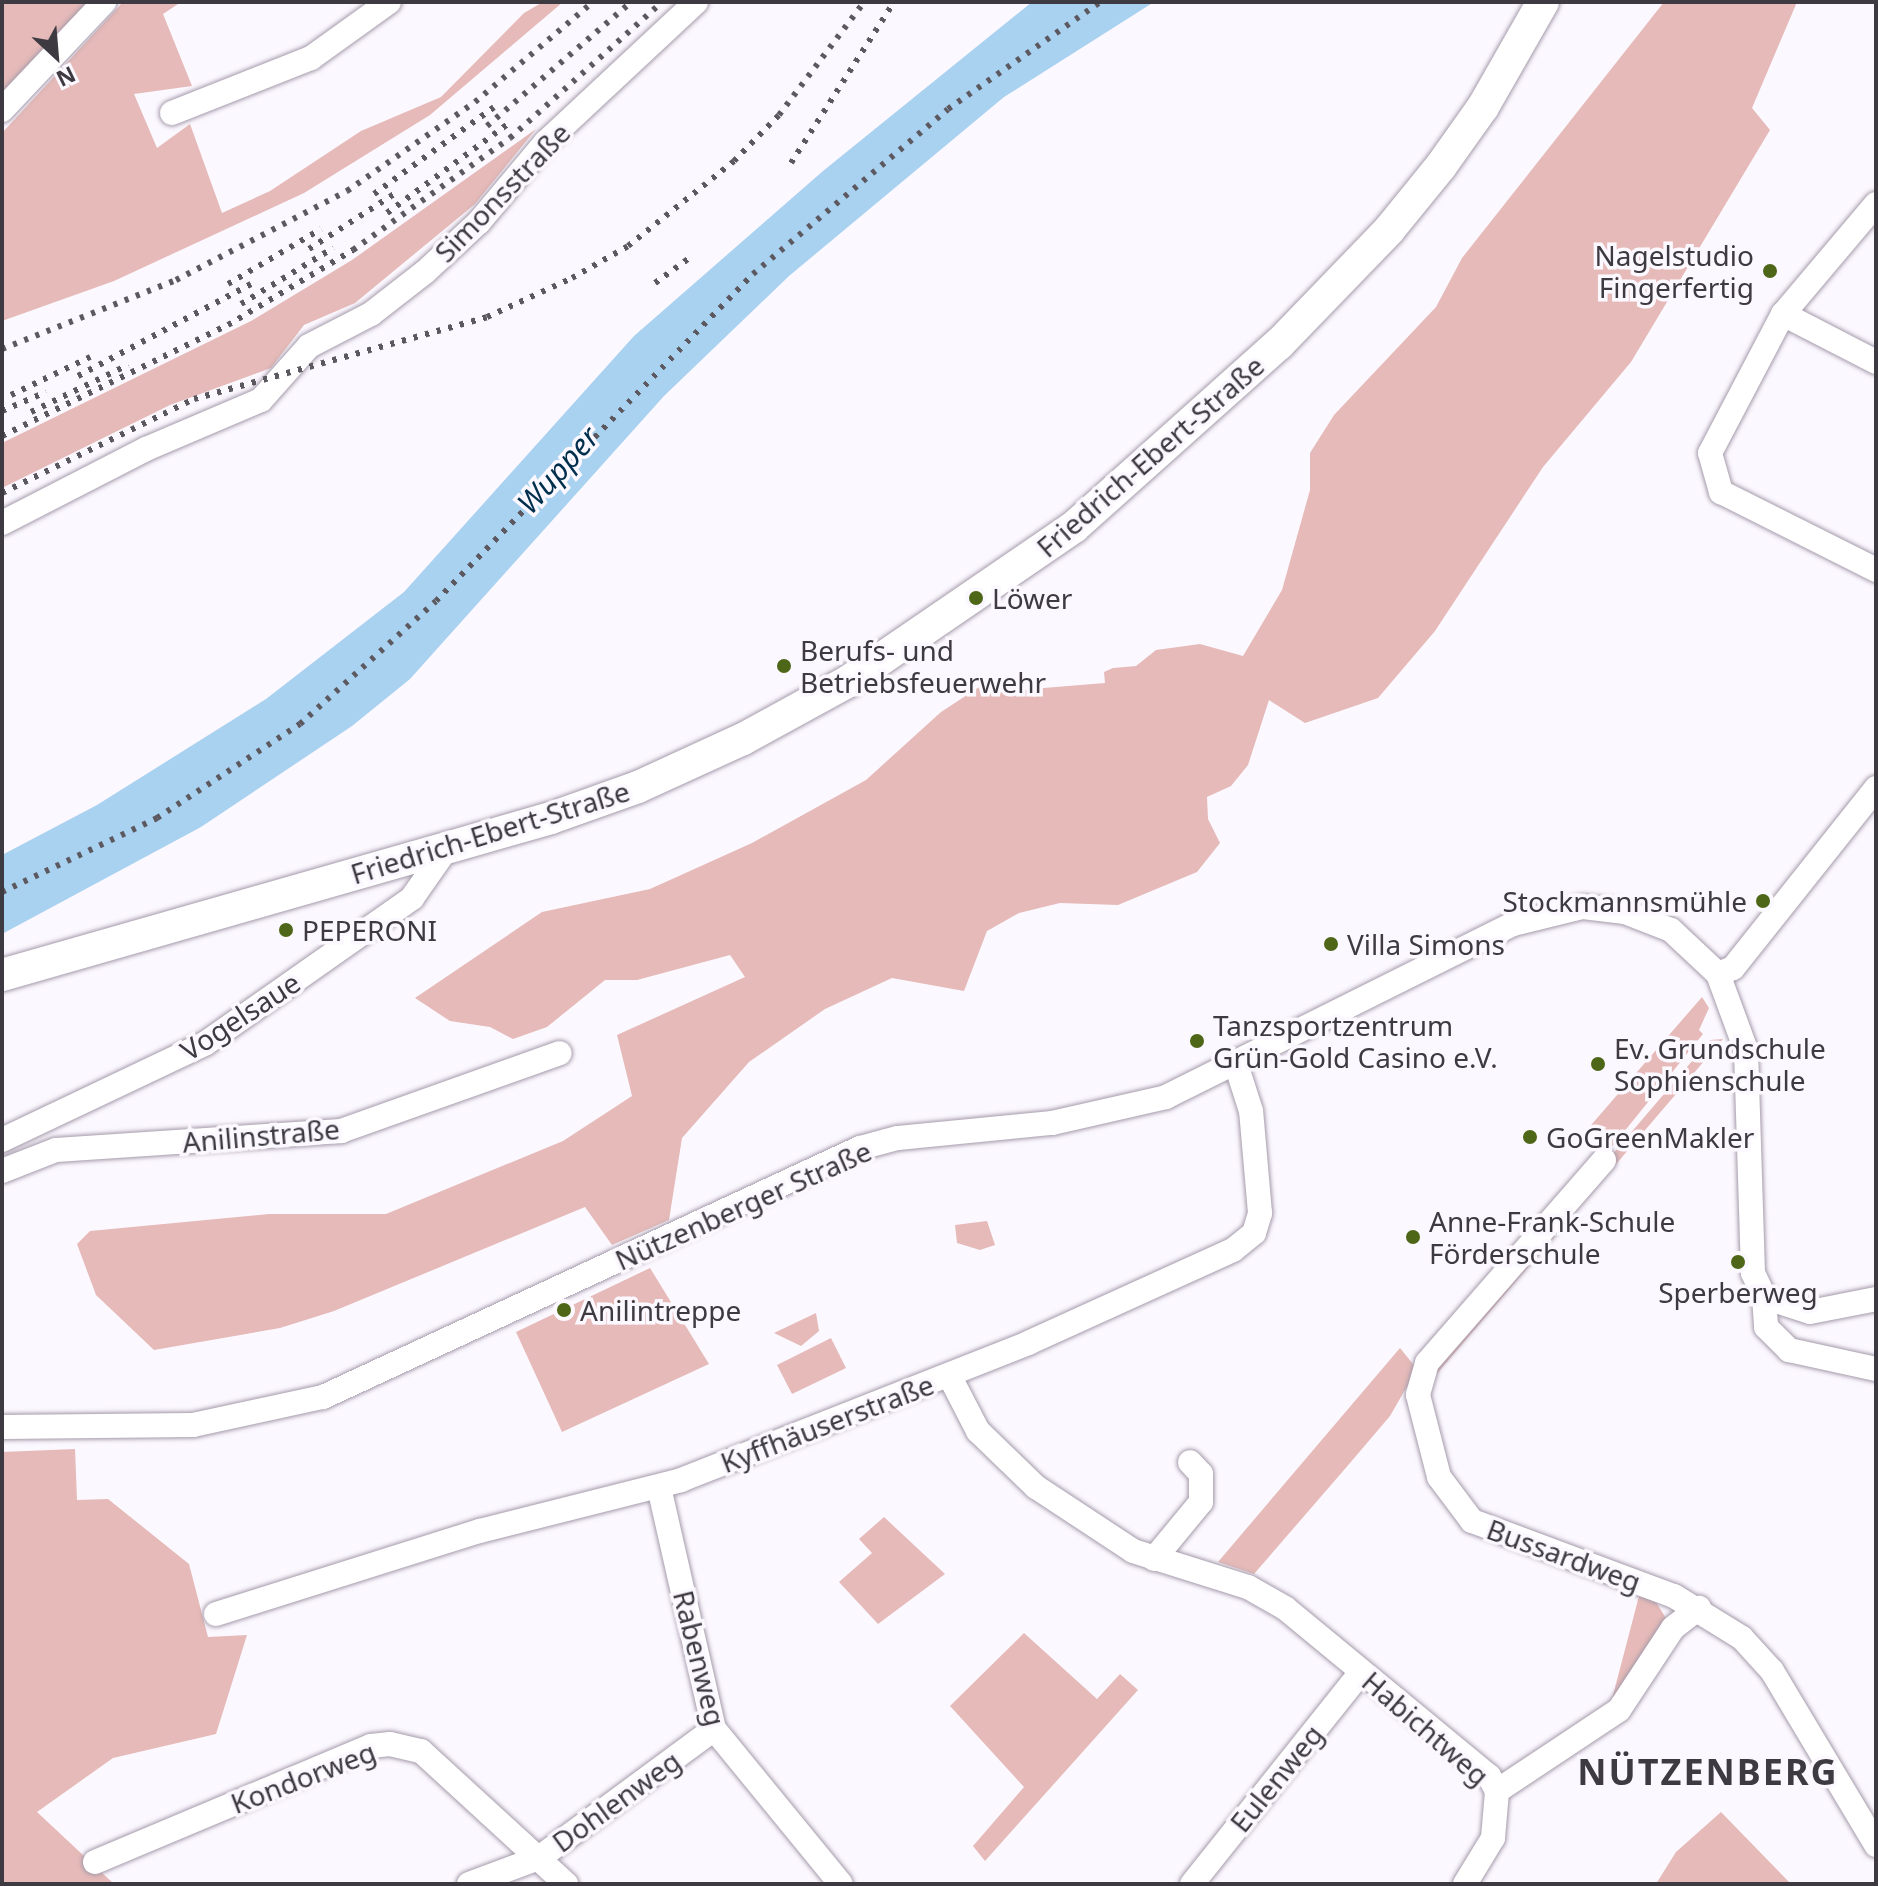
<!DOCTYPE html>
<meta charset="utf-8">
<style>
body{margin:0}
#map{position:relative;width:1878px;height:1886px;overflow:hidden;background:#fcf8ff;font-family:"Noto Sans",sans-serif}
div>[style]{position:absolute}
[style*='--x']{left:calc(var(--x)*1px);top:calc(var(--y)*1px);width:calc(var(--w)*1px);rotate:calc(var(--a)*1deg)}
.green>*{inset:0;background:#e5bab8}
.water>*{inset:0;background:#a9d1f0}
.roads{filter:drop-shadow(0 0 2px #a59bab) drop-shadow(0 0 2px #a59bab)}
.minor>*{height:24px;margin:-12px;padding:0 12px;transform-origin:12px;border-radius:12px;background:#fff}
.major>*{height:32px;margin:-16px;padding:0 16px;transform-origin:16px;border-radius:16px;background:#fff}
.rail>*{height:6px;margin-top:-3px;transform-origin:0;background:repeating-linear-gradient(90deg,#5c585f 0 4px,transparent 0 12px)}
.dots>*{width:22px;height:22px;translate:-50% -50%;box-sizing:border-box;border:4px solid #fcf8ff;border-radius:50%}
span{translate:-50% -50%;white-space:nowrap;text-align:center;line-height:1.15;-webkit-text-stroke:7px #fcf8ff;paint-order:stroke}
.street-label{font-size:28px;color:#3e3a41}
.poi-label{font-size:28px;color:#3e3a41}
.right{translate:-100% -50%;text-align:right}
.left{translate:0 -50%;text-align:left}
.water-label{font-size:30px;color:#002f4d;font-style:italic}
.district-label{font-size:36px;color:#3e3a41;font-weight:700;letter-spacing:2px}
.frame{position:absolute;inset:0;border:4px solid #3e3a41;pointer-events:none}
.north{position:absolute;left:16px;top:16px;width:80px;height:80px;-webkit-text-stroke:6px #fcf8ff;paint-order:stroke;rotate:154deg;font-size:22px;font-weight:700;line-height:32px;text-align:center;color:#3e3a41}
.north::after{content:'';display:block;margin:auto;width:28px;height:36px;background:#3e3a41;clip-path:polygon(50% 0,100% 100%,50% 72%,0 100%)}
</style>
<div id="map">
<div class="green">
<i style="clip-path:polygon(2px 2px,89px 2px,2px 95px)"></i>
<i style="clip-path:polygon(123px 2px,181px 2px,163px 14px,192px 86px,134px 94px,157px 148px,190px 124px,222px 213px,270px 191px,361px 131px,441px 97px,524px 13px,543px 2px,563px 2px,430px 115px,304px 193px,114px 281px,2px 321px,2px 133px)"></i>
<i style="clip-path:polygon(1664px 2px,1797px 2px,1752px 108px,1770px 130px,1631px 362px,1543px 467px,1435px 631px,1378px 698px,1305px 723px,1269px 700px,1248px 765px,1231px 786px,1207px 797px,1208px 819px,1220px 843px,1197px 872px,1118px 905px,1060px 903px,1019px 913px,987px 931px,964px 991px,892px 978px,825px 1009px,749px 1062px,682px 1138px,669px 1220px,612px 1245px,585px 1207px,334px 1311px,280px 1328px,154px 1350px,96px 1295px,77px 1244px,90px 1231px,269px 1214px,386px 1214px,563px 1141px,632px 1096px,617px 1035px,745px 977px,730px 955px,637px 980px,605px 980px,547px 1027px,513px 1039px,490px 1027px,450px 1021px,415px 998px,542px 912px,650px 889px,752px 843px,866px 780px,941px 712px,993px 678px,995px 692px,1105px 683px,1104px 672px,1113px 668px,1136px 666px,1156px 650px,1200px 644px,1243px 656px,1282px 590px,1310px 490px,1310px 453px,1334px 415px,1436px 307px,1462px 258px)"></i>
<i style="clip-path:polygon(536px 129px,475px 204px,355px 303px,304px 325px,271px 368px,170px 405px,2px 488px,2px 443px,251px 321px,352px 260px)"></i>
<i style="clip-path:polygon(1702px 997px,1709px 1008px,1699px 1030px,1703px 1034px,1602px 1159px,1579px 1139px)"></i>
<i style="clip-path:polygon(1723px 1039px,1429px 1383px,1431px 1367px,1710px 1040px)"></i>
<i style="clip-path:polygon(987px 1221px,995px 1245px,980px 1250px,957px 1243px,955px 1225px)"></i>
<i style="clip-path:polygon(650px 1268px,709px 1364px,562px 1432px,516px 1332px)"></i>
<i style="clip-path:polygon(816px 1313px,819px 1331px,801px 1346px,774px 1333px)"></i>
<i style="clip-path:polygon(831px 1338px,846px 1368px,792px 1394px,777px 1365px)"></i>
<i style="clip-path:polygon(1400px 1348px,1417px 1369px,1390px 1416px,1350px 1463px,1254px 1574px,1218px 1562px)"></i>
<i style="clip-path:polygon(75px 1449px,77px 1500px,108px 1499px,189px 1564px,208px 1637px,247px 1635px,216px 1734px,113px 1758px,37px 1812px,114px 1884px,2px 1884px,2px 1452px)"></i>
<i style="clip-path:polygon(884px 1517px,945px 1574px,878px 1624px,839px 1582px,872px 1553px,859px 1539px)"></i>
<i style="clip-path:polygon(1639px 1596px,1656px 1602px,1667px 1620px,1611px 1703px)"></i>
<i style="clip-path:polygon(1024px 1633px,1097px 1699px,1120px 1674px,1138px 1690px,985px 1861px,973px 1846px,1024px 1787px,950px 1706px)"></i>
<i style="clip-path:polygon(1721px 1812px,1791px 1884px,1656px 1884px,1676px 1852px)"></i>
</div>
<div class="water">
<i style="clip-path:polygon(1032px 2px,1154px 2px,1004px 97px,789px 276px,664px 396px,410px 679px,352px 726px,201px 827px,2px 934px,2px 855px,97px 805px,266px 699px,404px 592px,634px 336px,823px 171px)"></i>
</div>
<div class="roads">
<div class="minor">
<i style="--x:2;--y:110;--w:149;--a:-46.6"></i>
<i style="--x:172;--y:113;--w:149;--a:-21.6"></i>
<i style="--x:311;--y:58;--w:96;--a:-35.7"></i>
<i style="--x:1876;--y:204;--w:144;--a:130.2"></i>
<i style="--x:1783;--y:314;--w:157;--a:117.7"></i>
<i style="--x:1710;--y:453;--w:41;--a:74.2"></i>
<i style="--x:1721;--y:492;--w:174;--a:26.7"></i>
<i style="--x:1783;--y:314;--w:105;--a:27.3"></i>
<i style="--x:2;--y:523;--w:162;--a:-27.2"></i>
<i style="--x:146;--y:449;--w:125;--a:-23.1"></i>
<i style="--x:261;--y:400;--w:72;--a:-48.4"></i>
<i style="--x:309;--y:346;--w:70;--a:-27.3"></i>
<i style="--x:371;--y:314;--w:68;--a:-37.9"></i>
<i style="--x:425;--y:272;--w:74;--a:-42.8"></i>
<i style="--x:479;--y:222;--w:104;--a:-50.1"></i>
<i style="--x:546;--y:142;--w:205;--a:-43"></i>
<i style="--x:1718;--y:974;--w:16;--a:-22"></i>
<i style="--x:1733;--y:968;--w:230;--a:-51.5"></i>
<i style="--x:2;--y:1140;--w:226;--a:-25.4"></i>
<i style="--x:206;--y:1043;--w:252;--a:-35.1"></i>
<i style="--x:412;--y:898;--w:61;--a:-55"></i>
<i style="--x:1604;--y:1160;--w:269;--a:131.1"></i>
<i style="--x:1427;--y:1363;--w:33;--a:106"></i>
<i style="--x:1418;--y:1395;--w:85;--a:75.6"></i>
<i style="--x:1439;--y:1477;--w:55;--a:53.1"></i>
<i style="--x:1472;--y:1521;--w:215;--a:20.4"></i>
<i style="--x:1674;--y:1596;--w:80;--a:31.7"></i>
<i style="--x:1742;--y:1638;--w:45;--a:47.7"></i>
<i style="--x:1772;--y:1671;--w:203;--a:59.1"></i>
<i style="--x:2;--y:1171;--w:58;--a:-21.3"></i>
<i style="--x:56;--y:1150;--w:286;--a:-3.8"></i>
<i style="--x:341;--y:1131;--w:232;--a:-19.6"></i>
<i style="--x:1764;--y:1297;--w:30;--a:86"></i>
<i style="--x:1766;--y:1327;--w:33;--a:45"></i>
<i style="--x:1789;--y:1350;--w:89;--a:12.3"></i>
<i style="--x:949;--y:1375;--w:63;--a:62.6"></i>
<i style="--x:978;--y:1431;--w:81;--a:44"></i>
<i style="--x:1036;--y:1487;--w:116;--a:33.4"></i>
<i style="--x:1133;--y:1551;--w:121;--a:17.4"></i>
<i style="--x:1248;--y:1587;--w:43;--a:29.6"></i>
<i style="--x:1285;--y:1608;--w:264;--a:39.5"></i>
<i style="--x:1489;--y:1776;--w:17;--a:62"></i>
<i style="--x:2;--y:1427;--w:191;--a:-0.6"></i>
<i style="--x:193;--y:1425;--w:133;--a:-12.2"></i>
<i style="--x:323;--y:1397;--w:592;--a:-24.88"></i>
<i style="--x:860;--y:1148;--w:39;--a:-15"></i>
<i style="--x:898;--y:1138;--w:155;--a:-5.6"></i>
<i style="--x:1052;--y:1123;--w:117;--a:-12.8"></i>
<i style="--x:1166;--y:1097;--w:388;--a:-26.5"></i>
<i style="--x:1513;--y:924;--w:72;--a:-13.7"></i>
<i style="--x:1583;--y:907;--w:42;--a:6.8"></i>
<i style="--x:1625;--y:912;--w:49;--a:21.4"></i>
<i style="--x:1671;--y:930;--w:64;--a:43.1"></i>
<i style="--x:1718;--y:974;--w:81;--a:69.8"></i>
<i style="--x:1746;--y:1050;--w:223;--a:88.2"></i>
<i style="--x:1753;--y:1273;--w:26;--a:65"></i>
<i style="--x:1764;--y:1297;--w:48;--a:18.1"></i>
<i style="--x:1810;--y:1312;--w:67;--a:-11.1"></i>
<i style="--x:659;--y:1487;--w:248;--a:77.2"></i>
<i style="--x:714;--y:1729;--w:200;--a:50.7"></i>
<i style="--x:1154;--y:1559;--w:74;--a:-50.5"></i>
<i style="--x:1201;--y:1502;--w:28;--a:-90"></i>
<i style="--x:1201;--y:1474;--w:16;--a:-133"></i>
<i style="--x:216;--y:1614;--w:277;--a:-17.5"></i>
<i style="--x:480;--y:1531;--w:207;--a:-14.2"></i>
<i style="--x:681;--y:1480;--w:373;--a:-21.5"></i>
<i style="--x:1028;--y:1343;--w:225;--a:-24.4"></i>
<i style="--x:1233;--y:1250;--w:27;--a:-39"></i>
<i style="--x:1254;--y:1233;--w:21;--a:-73"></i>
<i style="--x:1260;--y:1213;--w:102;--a:-95"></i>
<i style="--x:1251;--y:1111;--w:49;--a:-107.7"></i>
<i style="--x:1497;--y:1791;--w:146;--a:-33.6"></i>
<i style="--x:1619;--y:1710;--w:98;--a:-56.6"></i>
<i style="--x:1673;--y:1628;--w:33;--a:-38"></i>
<i style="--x:95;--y:1862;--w:299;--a:-22.8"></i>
<i style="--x:371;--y:1746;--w:19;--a:-6"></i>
<i style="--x:390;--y:1744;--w:32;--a:13"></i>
<i style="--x:421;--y:1751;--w:197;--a:42.5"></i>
<i style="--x:469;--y:1884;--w:75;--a:-20.4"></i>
<i style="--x:539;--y:1858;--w:217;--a:-36.4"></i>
<i style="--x:1192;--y:1884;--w:271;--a:-51.4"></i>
<i style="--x:1465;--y:1884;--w:54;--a:-58.7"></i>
<i style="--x:1493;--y:1838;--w:47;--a:-85.1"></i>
</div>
<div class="major">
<i style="--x:2;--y:975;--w:571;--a:-15.96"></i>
<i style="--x:551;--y:818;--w:92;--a:-19.6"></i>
<i style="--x:638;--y:787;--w:115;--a:-24.6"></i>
<i style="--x:743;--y:739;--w:121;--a:-28.7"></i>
<i style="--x:849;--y:681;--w:273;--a:-34.4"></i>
<i style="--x:1074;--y:527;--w:275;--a:-41.8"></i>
<i style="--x:1279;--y:344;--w:158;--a:-46"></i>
<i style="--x:1389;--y:230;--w:82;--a:-50.9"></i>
<i style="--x:1441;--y:166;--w:72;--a:-54.6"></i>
<i style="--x:1483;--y:107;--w:121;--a:-60.3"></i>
</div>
</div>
<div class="rail">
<i style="--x:487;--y:126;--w:190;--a:-40.7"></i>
<i style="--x:791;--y:163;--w:191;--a:-57.4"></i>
<i style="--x:374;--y:194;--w:148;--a:-35.9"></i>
<i style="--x:387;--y:213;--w:152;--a:-36.4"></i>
<i style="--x:309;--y:249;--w:105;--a:-32.9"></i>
<i style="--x:655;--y:283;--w:41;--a:-36"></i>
<i style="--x:228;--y:284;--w:108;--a:-30.6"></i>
<i style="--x:241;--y:304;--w:108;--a:-31.3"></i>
<i style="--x:2;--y:349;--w:187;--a:-21.6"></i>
<i style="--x:176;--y:280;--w:193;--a:-27.5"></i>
<i style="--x:347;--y:191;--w:156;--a:-34.8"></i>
<i style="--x:475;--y:102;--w:155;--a:-40.3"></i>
<i style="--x:78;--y:376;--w:196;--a:-28"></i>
<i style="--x:11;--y:395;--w:88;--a:-25.7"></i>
<i style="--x:2;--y:411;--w:48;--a:-23.4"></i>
<i style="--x:31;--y:412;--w:108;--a:-25.9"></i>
<i style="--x:2;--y:436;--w:252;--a:-26.2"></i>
<i style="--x:228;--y:325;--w:146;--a:-31"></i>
<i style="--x:353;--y:250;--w:193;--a:-35.5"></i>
<i style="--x:510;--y:138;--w:204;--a:-41.8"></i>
<i style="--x:2;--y:493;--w:214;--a:-26.1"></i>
<i style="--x:194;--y:399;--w:304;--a:-15.6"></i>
<i style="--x:487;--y:317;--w:94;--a:-24.6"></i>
<i style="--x:572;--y:278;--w:64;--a:-29.7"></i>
<i style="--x:628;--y:246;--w:136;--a:-38.7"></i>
<i style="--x:734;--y:161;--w:64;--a:-45.6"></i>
<i style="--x:779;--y:115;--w:141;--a:-53"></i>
<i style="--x:2;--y:892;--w:172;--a:-25.5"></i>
<i style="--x:157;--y:818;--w:171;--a:-33.3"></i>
<i style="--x:300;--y:724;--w:183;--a:-42.1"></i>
<i style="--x:436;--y:601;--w:455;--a:-45.9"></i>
<i style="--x:753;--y:274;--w:255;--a:-40.2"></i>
<i style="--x:948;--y:109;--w:186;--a:-35.1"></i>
</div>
<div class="dots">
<i style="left:1770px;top:271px;background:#4d6617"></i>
<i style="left:976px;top:598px;background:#4d6617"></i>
<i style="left:784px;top:666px;background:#4d6617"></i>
<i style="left:1763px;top:901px;background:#4d6617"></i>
<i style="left:286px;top:930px;background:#4d6617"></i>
<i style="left:1331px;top:944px;background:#4d6617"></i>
<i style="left:1197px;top:1041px;background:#4d6617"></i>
<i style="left:1598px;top:1064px;background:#4d6617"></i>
<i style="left:1530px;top:1137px;background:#4d6617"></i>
<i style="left:1413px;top:1237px;background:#4d6617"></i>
<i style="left:1738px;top:1262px;background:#4d6617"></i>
<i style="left:564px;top:1310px;background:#4d6617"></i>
</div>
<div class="street-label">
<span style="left:502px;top:192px;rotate:-46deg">Simonsstraße</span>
<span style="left:1150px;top:456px;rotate:-41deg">Friedrich-Ebert-Straße</span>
<span style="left:490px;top:832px;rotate:-17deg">Friedrich-Ebert-Straße</span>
<span style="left:240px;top:1016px;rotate:-33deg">Vogelsaue</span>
<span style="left:261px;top:1135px;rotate:-5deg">Anilinstraße</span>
<span style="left:743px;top:1205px;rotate:-24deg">Nützenberger Straße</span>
<span style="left:827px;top:1423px;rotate:-21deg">Kyffhäuserstraße</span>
<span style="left:1564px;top:1555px;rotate:20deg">Bussardweg</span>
<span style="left:700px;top:1658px;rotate:76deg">Rabenweg</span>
<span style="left:1426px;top:1728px;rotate:41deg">Habichtweg</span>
<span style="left:303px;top:1777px;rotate:-21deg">Kondorweg</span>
<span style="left:1276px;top:1778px;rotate:-51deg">Eulenweg</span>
<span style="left:616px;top:1801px;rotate:-36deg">Dohlenweg</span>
</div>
<div class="poi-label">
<span class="right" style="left:1754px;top:271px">Nagelstudio<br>Fingerfertig</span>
<span class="left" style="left:992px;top:598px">Löwer</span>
<span class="left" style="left:800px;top:666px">Berufs- und<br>Betriebsfeuerwehr</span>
<span class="right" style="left:1747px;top:901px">Stockmannsmühle</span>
<span class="left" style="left:302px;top:930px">PEPERONI</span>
<span class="left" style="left:1347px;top:944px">Villa Simons</span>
<span class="left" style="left:1213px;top:1041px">Tanzsportzentrum<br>Grün-Gold Casino e.V.</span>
<span class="left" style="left:1614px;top:1064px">Ev. Grundschule<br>Sophienschule</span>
<span class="left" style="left:1546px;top:1137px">GoGreenMakler</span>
<span class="left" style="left:1429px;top:1237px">Anne-Frank-Schule<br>Förderschule</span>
<span style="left:1738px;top:1292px">Sperberweg</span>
<span class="left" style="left:580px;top:1310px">Anilintreppe</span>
</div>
<div class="water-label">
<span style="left:558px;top:470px;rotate:-48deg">Wupper</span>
</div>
<div class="district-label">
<span style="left:1708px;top:1772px">NÜTZENBERG</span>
</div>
<div class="frame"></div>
<div class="north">N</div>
</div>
